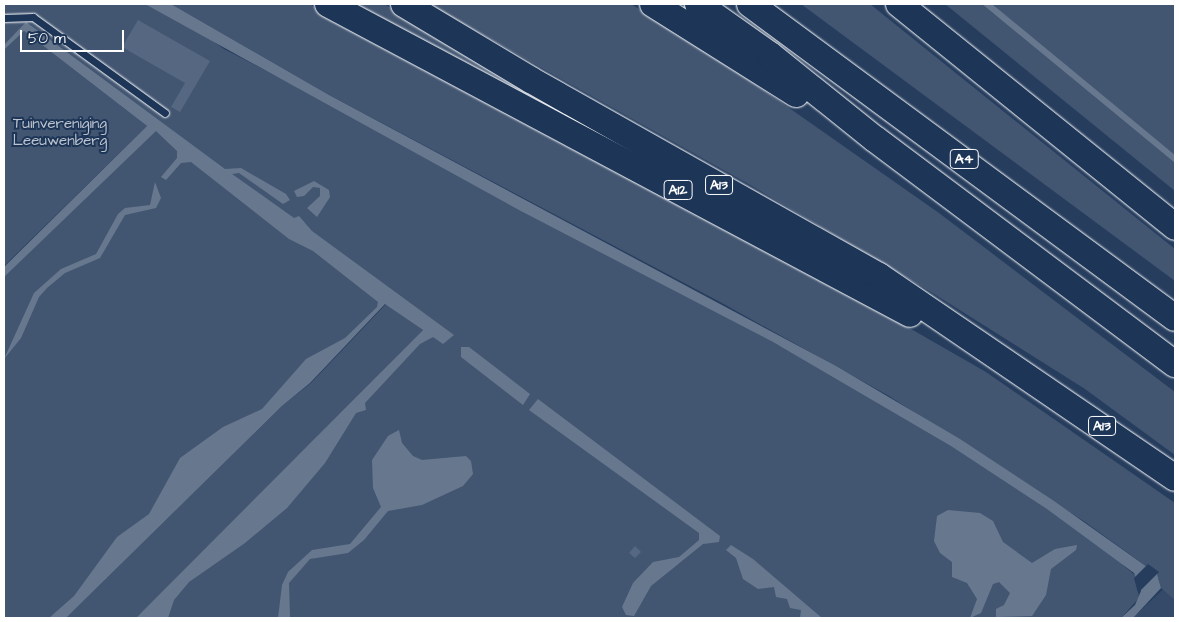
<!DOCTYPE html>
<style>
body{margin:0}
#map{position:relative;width:1179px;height:622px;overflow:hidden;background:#263d5e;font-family:"Architects Daughter",sans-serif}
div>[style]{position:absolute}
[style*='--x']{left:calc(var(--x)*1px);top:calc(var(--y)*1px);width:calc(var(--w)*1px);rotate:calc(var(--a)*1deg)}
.built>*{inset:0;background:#344a68}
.green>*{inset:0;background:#425672}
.water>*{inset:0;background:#67788e}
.pier>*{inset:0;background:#263d5e}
.building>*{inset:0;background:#556781}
.roads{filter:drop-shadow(0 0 1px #fff) drop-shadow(0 0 1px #fff)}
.service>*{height:7px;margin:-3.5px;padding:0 3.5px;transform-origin:3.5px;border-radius:3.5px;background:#1d3557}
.motorway>*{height:26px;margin:-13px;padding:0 13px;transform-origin:13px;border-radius:13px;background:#1d3557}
span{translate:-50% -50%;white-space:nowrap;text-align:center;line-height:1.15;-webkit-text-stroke:4px #1d3557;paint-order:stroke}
.shield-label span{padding:1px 4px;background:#1d3557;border:1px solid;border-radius:4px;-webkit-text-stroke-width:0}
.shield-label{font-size:14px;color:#fff;font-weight:700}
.park-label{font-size:15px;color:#bdc4ce}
.frame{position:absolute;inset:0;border:5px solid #fff;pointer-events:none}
.scale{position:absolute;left:20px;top:30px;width:104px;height:22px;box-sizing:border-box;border:2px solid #fff;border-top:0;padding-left:6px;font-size:15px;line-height:18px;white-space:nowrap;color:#fff;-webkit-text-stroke:4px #1d3557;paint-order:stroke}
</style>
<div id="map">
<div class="built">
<i style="clip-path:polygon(1168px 585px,1175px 592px,1175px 618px,1132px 618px)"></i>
</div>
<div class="green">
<i style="clip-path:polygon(4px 4px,162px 4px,224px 49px,546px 216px,975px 454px,1127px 558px,1122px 564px,1137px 577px,1139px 598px,1121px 618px,140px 618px,430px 328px,389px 299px,60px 618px,4px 618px,4px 273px,156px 124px,28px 26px,4px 48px)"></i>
<i style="clip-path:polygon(171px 4px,309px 4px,810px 271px,986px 372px,1175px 503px,1175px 600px,1161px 588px,1157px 574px,1085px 522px,889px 396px,722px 303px,329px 95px)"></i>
<i style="clip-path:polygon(350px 4px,384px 4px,583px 124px,579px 125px)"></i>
<i style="clip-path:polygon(428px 4px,631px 4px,729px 66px,939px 213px,1175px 392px,1175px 455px,1085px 389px,931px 292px,752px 186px)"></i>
<i style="clip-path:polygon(801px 4px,870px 4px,1175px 249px,1175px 281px)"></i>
<i style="clip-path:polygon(945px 4px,982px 4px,1175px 163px,1175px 191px)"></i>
<i style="clip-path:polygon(992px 4px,1175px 4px,1175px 155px,1022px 31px)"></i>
<i style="clip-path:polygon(24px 31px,147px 126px,4px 266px,4px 50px)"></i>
<i style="clip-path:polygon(386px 304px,423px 330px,154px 601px,136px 618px,66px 618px,282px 406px,311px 383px)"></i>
</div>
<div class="water">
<i style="clip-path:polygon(145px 4px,171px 4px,329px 95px,836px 366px,960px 439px,1054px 501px,1157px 574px,1161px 588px,1133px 618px,1121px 618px,1135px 605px,1141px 591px,1134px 573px,1047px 509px,951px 446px,773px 342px,519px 210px)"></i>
<i style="clip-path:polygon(982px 4px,992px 4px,1175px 155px,1175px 163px)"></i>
<i style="clip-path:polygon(26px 22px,225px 169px,241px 168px,286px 194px,290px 200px,283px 204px,239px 173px,232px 174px,294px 218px,299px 216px,312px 231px,454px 335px,443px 344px,433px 337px,420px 344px,365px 403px,366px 410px,356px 413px,325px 463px,287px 508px,245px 543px,189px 582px,174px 600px,168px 618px,136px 618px,423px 330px,385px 304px,310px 383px,282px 406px,66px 618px,49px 618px,74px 596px,117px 537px,149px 514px,180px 458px,223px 427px,262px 409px,306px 359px,345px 338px,377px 307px,378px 302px,313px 251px,289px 239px,191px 162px,181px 163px,166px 180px,161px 177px,177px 158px,177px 151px,156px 131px,4px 277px,4px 267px,147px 126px,24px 31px,4px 50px,4px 45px)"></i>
<i style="clip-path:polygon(314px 181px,329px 190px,330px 197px,317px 217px,307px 208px,320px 196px,320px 188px,313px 187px,304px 196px,297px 197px,294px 191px)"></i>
<i style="clip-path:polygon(155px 182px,161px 198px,156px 208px,125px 215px,100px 258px,65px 273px,47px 288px,39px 297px,21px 338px,4px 359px,34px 293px,61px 269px,96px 254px,118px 214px,125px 208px,150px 205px)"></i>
<i style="clip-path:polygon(461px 347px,469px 347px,530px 394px,523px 405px,461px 357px)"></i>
<i style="clip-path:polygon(538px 399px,720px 536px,719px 542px,703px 544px,651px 586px,634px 616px,626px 615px,622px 607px,633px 583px,653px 562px,679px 557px,699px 540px,699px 533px,529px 410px)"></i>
<i style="clip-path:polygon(399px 430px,402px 443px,413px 456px,422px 460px,466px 456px,471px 461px,473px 474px,463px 486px,422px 505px,388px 511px,364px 540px,348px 553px,310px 559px,289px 583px,290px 617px,278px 618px,282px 585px,288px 572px,312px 550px,350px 544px,381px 507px,373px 488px,372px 460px,388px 436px)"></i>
<i style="clip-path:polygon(948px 510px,980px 513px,993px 521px,1003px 542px,1032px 563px,1055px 549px,1077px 545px,1076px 550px,1051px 569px,1046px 595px,1032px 616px,996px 617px,996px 609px,1004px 605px,1010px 593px,999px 582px,993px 584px,981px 613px,970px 618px,977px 599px,967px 583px,952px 577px,952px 562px,940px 553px,934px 541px,937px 516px)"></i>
<i style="clip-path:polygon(731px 545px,753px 559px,822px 618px,800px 618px,801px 610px,790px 608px,787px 599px,776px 597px,774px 587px,758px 589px,743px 579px,736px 558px,726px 550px)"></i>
</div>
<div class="pier">
<i style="clip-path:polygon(1148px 564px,1159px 572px,1138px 593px,1134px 578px)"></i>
</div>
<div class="building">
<i style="clip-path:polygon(138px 20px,210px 61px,180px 112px,171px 107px,185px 83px,122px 47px)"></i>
<i style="clip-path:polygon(635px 546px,641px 552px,635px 558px,629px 553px)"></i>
</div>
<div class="roads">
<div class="service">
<i style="--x:4;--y:18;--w:29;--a:-2"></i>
<i style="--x:33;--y:17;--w:163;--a:36"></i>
</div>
<div class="motorway">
<i style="--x:328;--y:4;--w:659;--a:28.04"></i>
<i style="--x:404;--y:4;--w:148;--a:30.9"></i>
<i style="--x:531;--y:80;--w:399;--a:29.4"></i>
<i style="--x:879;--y:276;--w:358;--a:34.3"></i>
<i style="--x:653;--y:4;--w:169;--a:32.2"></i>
<i style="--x:698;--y:4;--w:88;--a:35.3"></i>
<i style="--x:770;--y:55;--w:134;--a:38.7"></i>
<i style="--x:875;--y:139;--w:375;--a:36.9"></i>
<i style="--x:750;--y:4;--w:528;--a:36.46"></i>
<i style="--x:899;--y:4;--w:355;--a:38.9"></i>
</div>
</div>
<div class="shield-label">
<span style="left:964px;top:159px">A4</span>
<span style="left:719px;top:185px">A13</span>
<span style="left:678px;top:190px">A12</span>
<span style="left:1102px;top:426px">A13</span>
</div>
<div class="park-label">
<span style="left:60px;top:132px">Tuinvereniging<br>Leeuwenberg</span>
</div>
<div class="frame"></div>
<div class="scale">50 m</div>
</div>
